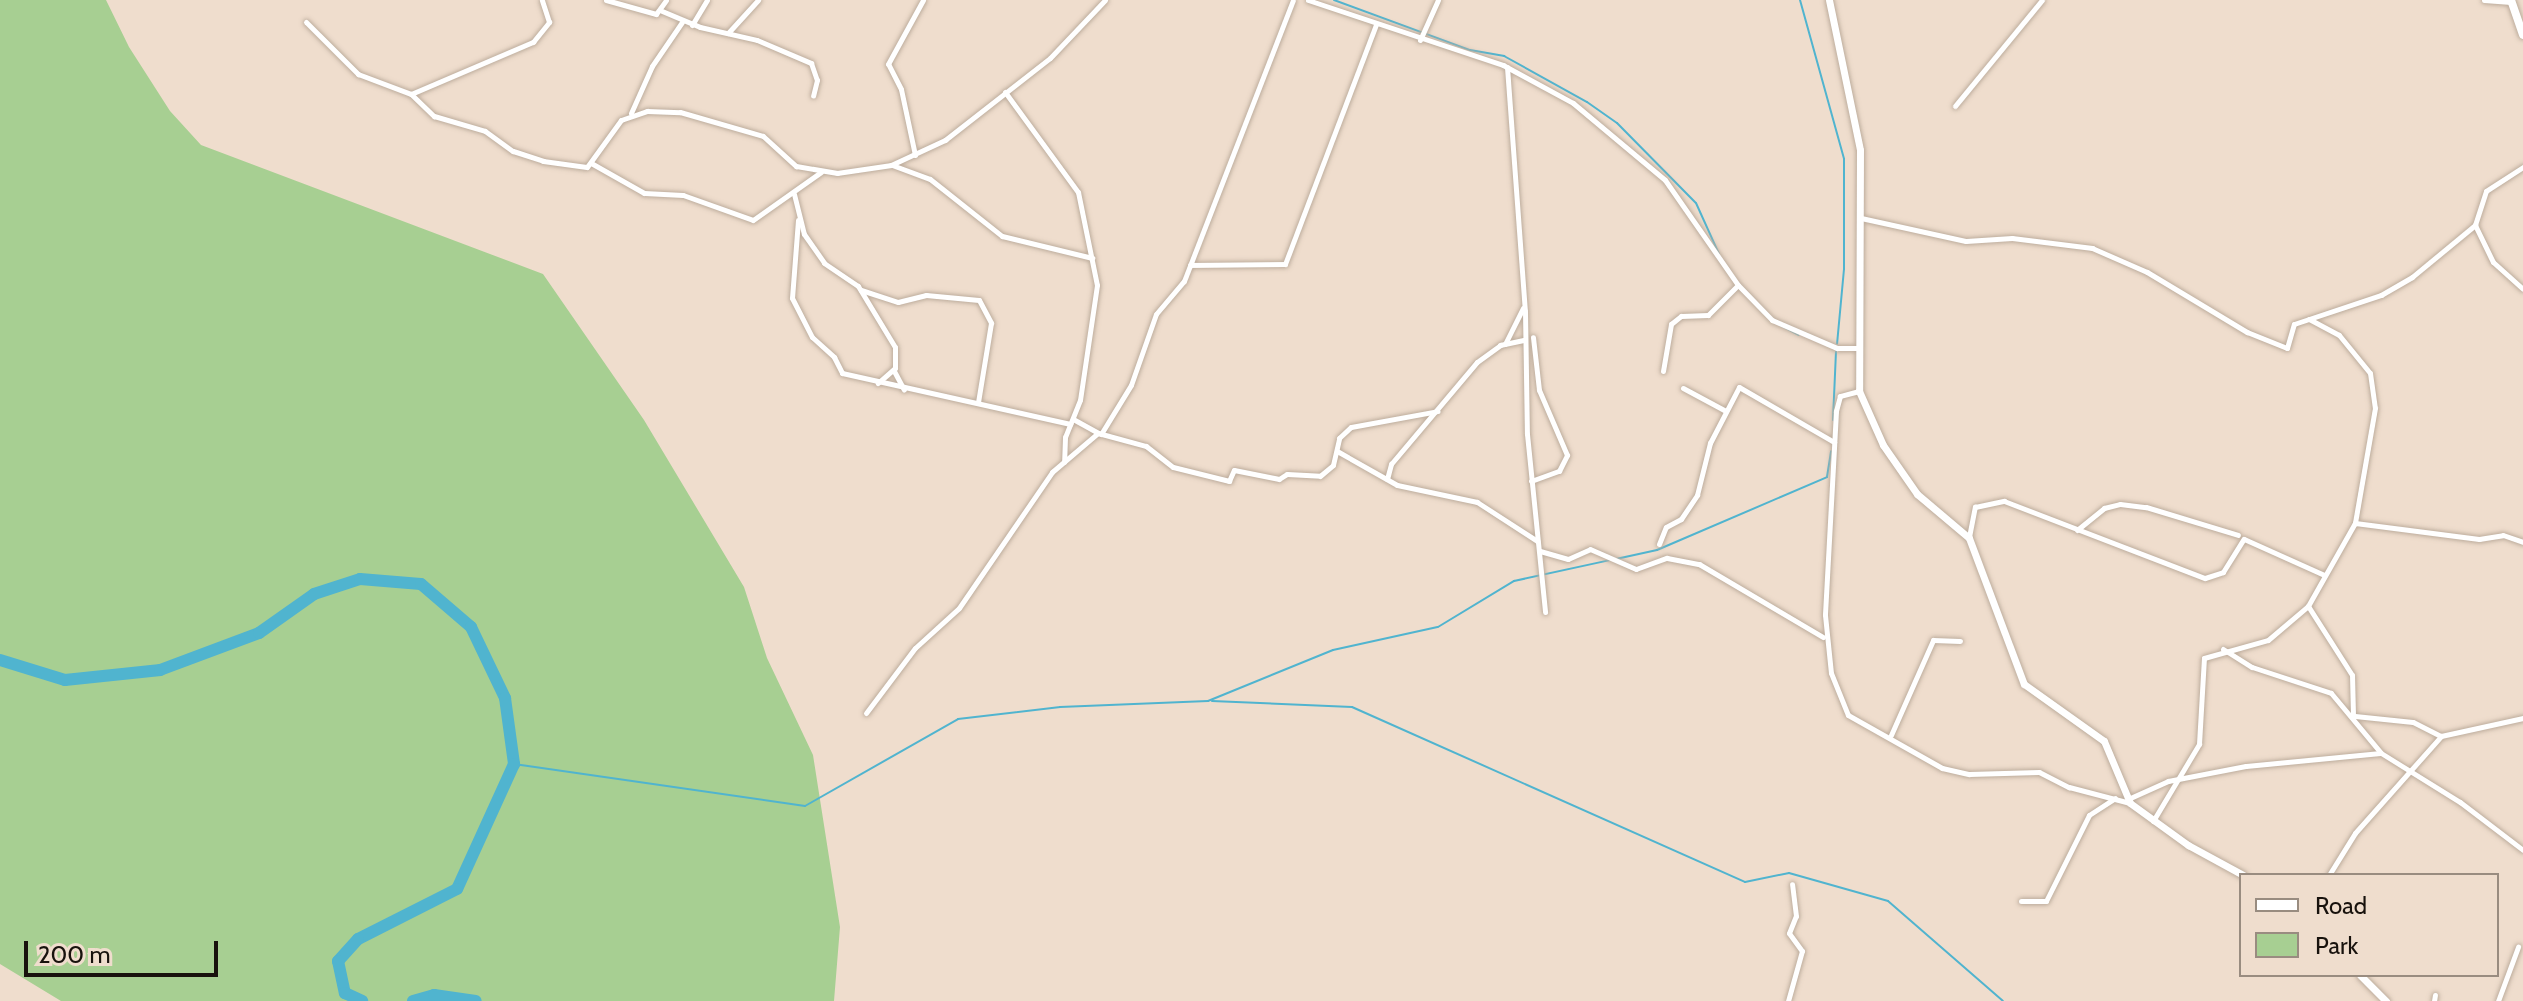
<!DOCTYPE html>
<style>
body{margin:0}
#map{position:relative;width:2523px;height:1001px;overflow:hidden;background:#efddcd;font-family:Cabin,sans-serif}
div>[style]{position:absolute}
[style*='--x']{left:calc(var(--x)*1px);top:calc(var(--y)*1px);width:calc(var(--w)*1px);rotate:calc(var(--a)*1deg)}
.green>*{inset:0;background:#a7cf92}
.stream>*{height:2px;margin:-1px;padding:0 1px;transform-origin:1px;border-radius:1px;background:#50b4cf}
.river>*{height:12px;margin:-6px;padding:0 6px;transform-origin:6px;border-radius:6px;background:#50b4cf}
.roads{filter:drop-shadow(0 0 2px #bdad9d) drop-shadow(0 0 2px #bdad9d)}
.minor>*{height:5px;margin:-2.5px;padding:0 2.5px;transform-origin:2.5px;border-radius:2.5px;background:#fff}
.tertiary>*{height:7px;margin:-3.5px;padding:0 3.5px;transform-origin:3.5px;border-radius:3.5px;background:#fff}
.secondary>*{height:8px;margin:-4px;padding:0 4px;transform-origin:4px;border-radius:4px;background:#fff}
span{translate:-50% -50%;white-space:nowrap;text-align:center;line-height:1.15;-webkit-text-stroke:8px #efddcd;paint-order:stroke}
.legend{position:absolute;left:2239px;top:873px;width:260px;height:104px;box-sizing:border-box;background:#efddcd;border:2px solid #998c80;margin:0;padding:10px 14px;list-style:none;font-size:24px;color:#18120d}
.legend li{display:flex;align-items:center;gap:16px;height:40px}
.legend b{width:40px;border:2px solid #998c80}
.scale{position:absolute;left:24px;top:941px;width:194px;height:36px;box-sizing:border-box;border:4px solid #18120d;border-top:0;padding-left:10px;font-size:24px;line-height:28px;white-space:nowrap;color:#18120d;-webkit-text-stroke:6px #efddcd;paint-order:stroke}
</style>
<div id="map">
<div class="green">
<i style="clip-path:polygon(0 0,106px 0,129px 47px,170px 111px,201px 145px,543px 274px,644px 420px,744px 587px,767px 658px,813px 755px,840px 927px,834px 1001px,61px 1001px,0 964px)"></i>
</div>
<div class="stream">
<i style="--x:1334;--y:0;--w:145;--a:20.2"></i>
<i style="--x:1470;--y:50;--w:35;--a:10"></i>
<i style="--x:1504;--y:56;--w:95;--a:29"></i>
<i style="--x:1587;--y:102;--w:37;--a:35"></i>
<i style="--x:1617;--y:123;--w:112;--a:45.4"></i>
<i style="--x:1696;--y:203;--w:56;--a:65.7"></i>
<i style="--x:1800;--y:0;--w:165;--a:74.5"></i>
<i style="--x:1844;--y:159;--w:110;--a:90"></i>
<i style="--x:1844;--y:269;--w:75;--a:95.3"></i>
<i style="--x:1780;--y:325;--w:21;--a:28"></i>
<i style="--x:1833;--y:420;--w:69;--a:-87.5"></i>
<i style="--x:1616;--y:559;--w:42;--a:-12.4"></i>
<i style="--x:1657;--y:550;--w:185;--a:-23.2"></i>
<i style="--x:1827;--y:477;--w:26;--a:-81"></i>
<i style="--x:1212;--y:701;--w:140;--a:2.5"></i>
<i style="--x:1352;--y:707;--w:430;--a:24"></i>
<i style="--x:1745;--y:882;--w:45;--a:-11.6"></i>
<i style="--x:1789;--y:873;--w:103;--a:15.8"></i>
<i style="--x:1888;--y:901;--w:152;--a:41"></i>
<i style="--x:514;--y:764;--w:294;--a:8.2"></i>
<i style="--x:805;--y:806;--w:176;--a:-29.6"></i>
<i style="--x:958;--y:719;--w:103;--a:-6.7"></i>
<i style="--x:1060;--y:707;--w:148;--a:-2.3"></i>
<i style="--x:1208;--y:701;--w:135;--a:-22.2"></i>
<i style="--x:1333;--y:650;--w:107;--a:-12.4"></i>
<i style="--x:1438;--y:627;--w:89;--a:-31.2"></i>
<i style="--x:1514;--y:581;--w:98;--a:-12.3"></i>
</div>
<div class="river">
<i style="--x:0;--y:660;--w:68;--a:17.1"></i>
<i style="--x:65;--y:680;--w:96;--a:-6"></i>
<i style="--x:160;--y:670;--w:106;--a:-20.5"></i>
<i style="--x:259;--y:633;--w:67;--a:-35.3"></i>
<i style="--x:314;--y:594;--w:48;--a:-18.1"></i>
<i style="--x:360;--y:579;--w:61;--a:4.7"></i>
<i style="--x:421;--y:584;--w:66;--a:40.7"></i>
<i style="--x:471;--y:627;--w:79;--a:64.4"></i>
<i style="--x:505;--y:698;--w:67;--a:82.2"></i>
<i style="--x:514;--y:764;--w:137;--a:114.5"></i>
<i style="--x:457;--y:889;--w:111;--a:153.2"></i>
<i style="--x:358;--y:939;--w:30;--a:132"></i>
<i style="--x:338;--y:961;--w:33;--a:78"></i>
<i style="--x:345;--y:993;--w:19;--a:25"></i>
<i style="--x:413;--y:1001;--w:22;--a:-16"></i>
<i style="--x:434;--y:995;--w:42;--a:8.1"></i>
</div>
<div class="roads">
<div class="minor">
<i style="--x:606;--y:0;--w:52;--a:15.6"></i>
<i style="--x:656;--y:14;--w:17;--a:-54"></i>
<i style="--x:1308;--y:0;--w:206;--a:18.4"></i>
<i style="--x:1503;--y:65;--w:80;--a:28.5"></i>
<i style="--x:1573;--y:103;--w:120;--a:39.9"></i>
<i style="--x:1665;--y:180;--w:128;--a:55.2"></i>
<i style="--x:1738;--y:285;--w:49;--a:45.8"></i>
<i style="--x:1772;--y:320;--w:71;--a:23.3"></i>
<i style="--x:1837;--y:348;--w:22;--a:0"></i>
<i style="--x:2484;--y:0;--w:27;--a:4"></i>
<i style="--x:662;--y:11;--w:41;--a:22.8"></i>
<i style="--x:700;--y:27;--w:58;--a:12.8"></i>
<i style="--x:757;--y:40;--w:59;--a:23.1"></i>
<i style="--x:811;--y:63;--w:18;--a:71"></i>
<i style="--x:817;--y:80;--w:16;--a:104"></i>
<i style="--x:306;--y:22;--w:74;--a:45"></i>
<i style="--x:358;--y:74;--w:57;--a:20.7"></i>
<i style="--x:411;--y:94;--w:32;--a:44"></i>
<i style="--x:434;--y:116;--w:53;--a:16.4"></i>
<i style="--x:485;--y:131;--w:34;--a:36"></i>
<i style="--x:513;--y:151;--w:32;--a:18"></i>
<i style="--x:543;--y:161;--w:44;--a:7.8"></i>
<i style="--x:587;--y:167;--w:58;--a:-54.1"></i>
<i style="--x:621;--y:120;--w:28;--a:-19"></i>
<i style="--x:647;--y:111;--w:33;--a:2"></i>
<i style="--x:680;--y:112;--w:86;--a:16.1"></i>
<i style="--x:763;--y:136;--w:45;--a:42.3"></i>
<i style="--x:796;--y:166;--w:42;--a:9.7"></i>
<i style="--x:837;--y:173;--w:55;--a:-8.4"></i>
<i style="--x:891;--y:165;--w:60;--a:-24.8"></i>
<i style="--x:945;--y:140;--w:133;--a:-38"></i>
<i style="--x:1050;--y:58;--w:80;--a:-46.5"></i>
<i style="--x:692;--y:25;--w:29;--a:-59"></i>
<i style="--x:728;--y:33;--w:45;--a:-47.7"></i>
<i style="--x:1420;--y:40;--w:44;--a:-65.8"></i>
<i style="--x:1507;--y:67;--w:245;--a:85.8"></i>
<i style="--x:1525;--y:311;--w:123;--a:89.1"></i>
<i style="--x:1527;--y:434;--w:179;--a:84.2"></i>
<i style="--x:1005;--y:92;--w:124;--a:53.9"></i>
<i style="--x:1078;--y:192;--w:95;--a:78.5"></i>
<i style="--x:1097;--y:285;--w:116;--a:98.4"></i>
<i style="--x:1080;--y:400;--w:40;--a:112"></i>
<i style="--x:1065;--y:437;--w:25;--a:92"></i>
<i style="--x:411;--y:94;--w:133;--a:-23.1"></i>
<i style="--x:533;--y:42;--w:26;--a:-51"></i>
<i style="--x:549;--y:22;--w:23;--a:-108"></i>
<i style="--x:1955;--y:106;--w:137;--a:-50.6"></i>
<i style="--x:631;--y:113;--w:51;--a:-65.9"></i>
<i style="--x:652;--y:66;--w:53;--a:-55.7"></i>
<i style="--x:915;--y:155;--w:67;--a:-102"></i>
<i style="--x:901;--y:89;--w:28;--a:-117"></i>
<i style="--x:888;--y:64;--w:73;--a:-61.3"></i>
<i style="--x:591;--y:163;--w:61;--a:29.5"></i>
<i style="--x:644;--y:193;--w:39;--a:3"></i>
<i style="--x:683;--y:195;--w:74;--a:19.7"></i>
<i style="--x:753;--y:220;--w:83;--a:-35.2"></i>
<i style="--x:892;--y:165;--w:40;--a:20.2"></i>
<i style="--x:930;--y:179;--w:92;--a:38.4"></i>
<i style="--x:1002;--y:236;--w:93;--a:13.7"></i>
<i style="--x:2523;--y:167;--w:44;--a:147"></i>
<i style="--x:2486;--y:191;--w:36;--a:108"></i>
<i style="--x:2475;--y:225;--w:41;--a:64.1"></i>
<i style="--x:2493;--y:262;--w:40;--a:42"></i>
<i style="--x:794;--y:194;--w:41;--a:76"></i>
<i style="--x:804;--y:234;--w:35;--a:55"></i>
<i style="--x:824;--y:263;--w:41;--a:34.1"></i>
<i style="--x:858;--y:286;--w:71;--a:58.8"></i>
<i style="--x:895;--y:347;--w:21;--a:90"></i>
<i style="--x:895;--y:368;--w:23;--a:139"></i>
<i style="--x:1861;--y:218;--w:107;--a:12.4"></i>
<i style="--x:1966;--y:241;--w:46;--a:-3.7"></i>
<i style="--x:2012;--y:238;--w:81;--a:7.1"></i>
<i style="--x:2092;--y:248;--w:60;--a:23.6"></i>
<i style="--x:2147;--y:272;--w:117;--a:31"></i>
<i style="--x:2247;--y:332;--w:43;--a:21.8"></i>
<i style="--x:2287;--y:348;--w:25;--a:-74"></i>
<i style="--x:2294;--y:324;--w:92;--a:-18.4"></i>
<i style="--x:2381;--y:295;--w:36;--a:-30"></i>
<i style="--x:2412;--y:277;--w:82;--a:-39.5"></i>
<i style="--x:798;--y:220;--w:78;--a:94.4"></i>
<i style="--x:792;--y:298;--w:44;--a:62.9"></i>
<i style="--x:812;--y:337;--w:30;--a:42"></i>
<i style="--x:834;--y:357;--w:18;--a:63"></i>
<i style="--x:842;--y:373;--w:234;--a:12.6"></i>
<i style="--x:1190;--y:265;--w:95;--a:-0.6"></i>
<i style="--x:1285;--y:264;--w:256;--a:-69.2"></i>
<i style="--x:861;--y:290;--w:39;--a:18"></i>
<i style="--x:898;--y:302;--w:29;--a:-14"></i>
<i style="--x:926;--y:295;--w:53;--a:5.4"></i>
<i style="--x:979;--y:300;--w:26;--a:62"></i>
<i style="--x:991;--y:323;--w:80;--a:99.3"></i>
<i style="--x:2309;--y:319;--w:34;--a:28"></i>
<i style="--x:2339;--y:335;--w:49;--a:50.8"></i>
<i style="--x:2370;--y:373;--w:35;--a:82"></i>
<i style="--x:2375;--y:408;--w:117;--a:99.9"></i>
<i style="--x:1505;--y:344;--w:40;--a:-63.4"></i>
<i style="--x:894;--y:371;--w:21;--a:62"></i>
<i style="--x:1663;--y:371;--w:48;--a:-80.3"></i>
<i style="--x:1671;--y:324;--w:13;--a:-39"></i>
<i style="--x:1681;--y:316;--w:27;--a:-2"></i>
<i style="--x:1708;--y:315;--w:42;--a:-45"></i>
<i style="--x:1683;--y:388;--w:47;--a:28.2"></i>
<i style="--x:1859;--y:391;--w:20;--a:165"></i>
<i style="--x:1840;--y:396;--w:16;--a:105"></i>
<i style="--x:1836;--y:411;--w:204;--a:93.1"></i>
<i style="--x:1825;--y:615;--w:58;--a:84.1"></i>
<i style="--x:1831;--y:673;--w:45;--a:68"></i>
<i style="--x:1848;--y:715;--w:108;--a:29.4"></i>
<i style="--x:1942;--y:768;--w:28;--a:13"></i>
<i style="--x:1969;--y:774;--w:70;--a:-1.6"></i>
<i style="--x:2039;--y:772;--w:34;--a:27"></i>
<i style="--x:2069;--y:787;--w:63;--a:14.7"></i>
<i style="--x:1073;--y:419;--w:29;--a:29"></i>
<i style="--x:1098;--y:433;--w:50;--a:15.2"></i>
<i style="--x:1146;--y:446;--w:34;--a:38"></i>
<i style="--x:1173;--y:467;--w:58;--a:14"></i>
<i style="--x:1229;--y:481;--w:12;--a:-66"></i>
<i style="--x:1234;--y:470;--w:46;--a:11.3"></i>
<i style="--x:1279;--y:479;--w:9;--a:-32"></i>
<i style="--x:1287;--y:474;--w:33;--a:3"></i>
<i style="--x:1320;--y:476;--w:17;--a:-40"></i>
<i style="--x:1333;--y:465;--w:28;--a:-77"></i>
<i style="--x:1339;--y:438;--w:16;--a:-43"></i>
<i style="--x:1351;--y:427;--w:88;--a:-10.4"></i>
<i style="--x:1101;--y:434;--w:57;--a:-58.5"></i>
<i style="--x:1131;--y:385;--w:75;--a:-70.6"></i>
<i style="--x:1156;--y:314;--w:43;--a:-49.7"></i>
<i style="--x:1184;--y:281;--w:301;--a:-68.8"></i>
<i style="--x:1337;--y:451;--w:69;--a:29.5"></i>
<i style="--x:1397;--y:485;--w:82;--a:12"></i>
<i style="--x:1477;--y:502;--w:72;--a:33"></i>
<i style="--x:1387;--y:479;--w:16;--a:-75"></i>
<i style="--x:1391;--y:464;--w:133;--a:-49.9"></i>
<i style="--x:1477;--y:362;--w:29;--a:-36"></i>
<i style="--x:1500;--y:345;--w:24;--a:-12"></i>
<i style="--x:1531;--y:481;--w:30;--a:-20"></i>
<i style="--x:1559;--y:471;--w:18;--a:-63"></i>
<i style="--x:1567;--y:455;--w:71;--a:-113.3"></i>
<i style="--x:1539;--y:390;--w:53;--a:-96.5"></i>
<i style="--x:2077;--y:530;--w:35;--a:-39"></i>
<i style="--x:2104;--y:508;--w:16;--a:-14"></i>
<i style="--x:2120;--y:504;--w:26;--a:7"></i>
<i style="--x:2146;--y:507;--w:96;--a:16.9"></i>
<i style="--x:1969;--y:537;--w:31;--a:-79"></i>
<i style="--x:1975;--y:507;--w:30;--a:-12"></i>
<i style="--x:2004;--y:501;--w:215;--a:21"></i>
<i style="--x:2205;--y:578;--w:19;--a:-18"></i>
<i style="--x:2223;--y:572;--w:39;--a:-58"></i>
<i style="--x:2244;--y:539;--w:88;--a:24.2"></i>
<i style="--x:1659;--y:544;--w:18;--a:-68"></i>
<i style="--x:1666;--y:527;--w:17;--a:-28"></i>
<i style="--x:1681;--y:519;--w:29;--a:-56"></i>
<i style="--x:1697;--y:495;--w:54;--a:-76"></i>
<i style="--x:1710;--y:443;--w:63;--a:-62.6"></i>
<i style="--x:1739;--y:387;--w:110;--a:30.1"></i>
<i style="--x:1540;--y:551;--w:29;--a:16"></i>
<i style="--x:1568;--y:559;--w:24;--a:-24"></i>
<i style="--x:1590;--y:549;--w:50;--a:23.5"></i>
<i style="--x:1636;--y:569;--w:33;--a:-20"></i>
<i style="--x:1667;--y:558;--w:33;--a:11"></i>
<i style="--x:1699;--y:564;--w:144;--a:30.5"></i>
<i style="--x:2223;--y:649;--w:34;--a:32"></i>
<i style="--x:2252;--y:667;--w:83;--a:18.2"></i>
<i style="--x:2331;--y:693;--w:78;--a:50.2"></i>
<i style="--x:2381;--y:753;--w:93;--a:31.8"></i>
<i style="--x:2460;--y:802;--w:79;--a:37.3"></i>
<i style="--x:866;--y:713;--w:81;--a:-53"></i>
<i style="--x:915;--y:648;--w:59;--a:-42.3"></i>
<i style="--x:959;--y:608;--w:165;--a:-55.6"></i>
<i style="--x:1052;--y:472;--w:60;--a:-40.3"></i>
<i style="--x:2353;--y:715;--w:40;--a:-91.4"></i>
<i style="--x:2352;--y:675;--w:82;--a:-122.5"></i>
<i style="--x:2308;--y:606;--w:95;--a:-60.5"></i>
<i style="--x:2355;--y:523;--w:125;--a:7.4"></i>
<i style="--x:2479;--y:539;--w:24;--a:-9"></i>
<i style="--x:2503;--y:535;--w:21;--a:19"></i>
<i style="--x:2355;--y:716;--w:58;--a:5.9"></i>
<i style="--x:2413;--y:722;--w:31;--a:27"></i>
<i style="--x:2441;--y:736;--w:84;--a:-12.4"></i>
<i style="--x:1891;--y:735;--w:104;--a:-66.1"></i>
<i style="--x:1933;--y:640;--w:27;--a:2"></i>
<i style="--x:2128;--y:799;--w:44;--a:-24.2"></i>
<i style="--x:2168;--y:781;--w:79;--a:-10.9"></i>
<i style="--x:2246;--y:766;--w:135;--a:-5.5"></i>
<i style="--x:2153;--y:821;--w:90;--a:-59.1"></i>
<i style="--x:2199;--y:744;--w:86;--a:-86.7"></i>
<i style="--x:2204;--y:658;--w:66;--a:-15.7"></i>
<i style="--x:2268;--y:640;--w:52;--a:-40.4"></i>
<i style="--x:2329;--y:875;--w:49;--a:-58.2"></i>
<i style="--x:2355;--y:833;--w:130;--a:-48.4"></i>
<i style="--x:2021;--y:901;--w:25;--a:0"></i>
<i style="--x:2046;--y:901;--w:96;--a:-63.4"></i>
<i style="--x:2089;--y:815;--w:31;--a:-33"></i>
<i style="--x:1788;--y:1001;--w:52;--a:-74.4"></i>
<i style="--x:1802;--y:951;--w:22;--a:-126"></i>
<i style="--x:1789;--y:933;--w:18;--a:-68"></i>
<i style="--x:1796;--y:916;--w:32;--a:-97"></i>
<i style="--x:2434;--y:1001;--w:6;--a:-81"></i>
<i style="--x:2498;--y:1001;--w:58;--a:-69.7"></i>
</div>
<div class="tertiary">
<i style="--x:1829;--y:0;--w:153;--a:78.3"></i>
<i style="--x:1860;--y:150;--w:241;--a:90.2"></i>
<i style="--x:1859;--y:391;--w:59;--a:66"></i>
<i style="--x:1883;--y:445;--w:60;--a:55.2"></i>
<i style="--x:1917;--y:494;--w:68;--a:40.2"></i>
<i style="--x:1969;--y:538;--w:156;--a:69.4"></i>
<i style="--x:2024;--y:684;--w:98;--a:35.5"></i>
<i style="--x:2104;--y:741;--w:67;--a:67.2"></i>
<i style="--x:2130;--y:803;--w:72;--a:35.9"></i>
<i style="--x:2188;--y:845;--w:63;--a:28.6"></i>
<i style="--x:2360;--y:975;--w:37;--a:45"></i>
</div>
<div class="secondary">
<i style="--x:2511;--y:0;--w:37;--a:71"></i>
</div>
</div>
<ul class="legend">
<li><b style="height:10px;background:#fff"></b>Road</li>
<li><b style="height:22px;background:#a7cf92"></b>Park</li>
</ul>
<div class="scale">200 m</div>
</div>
